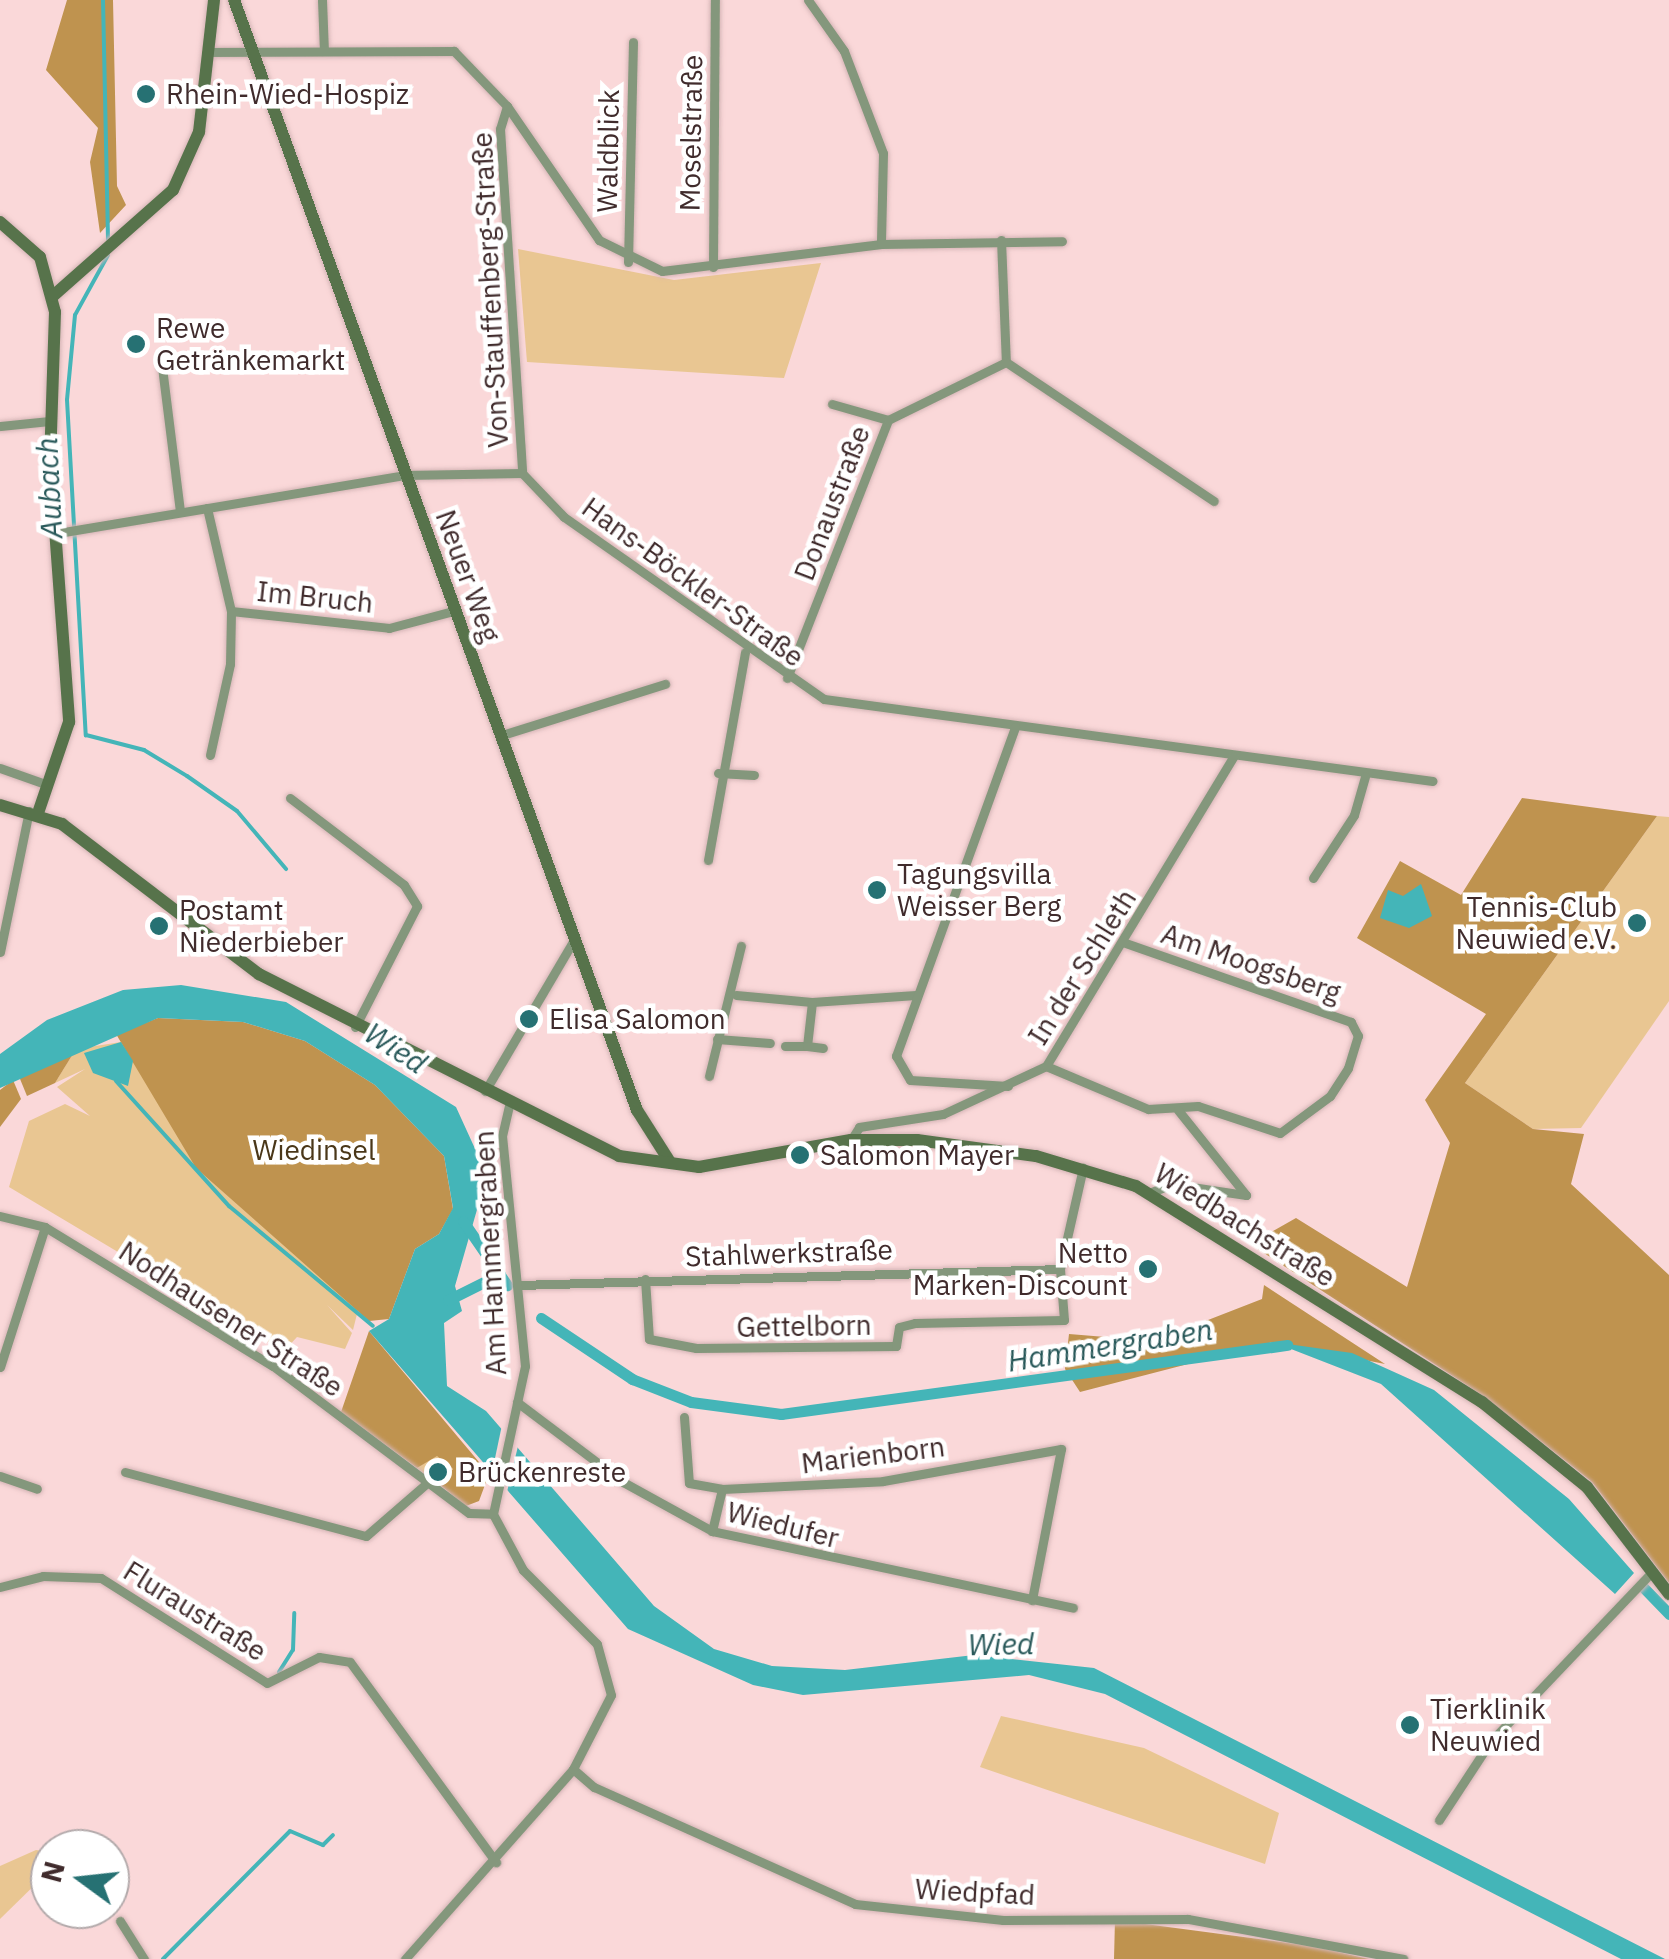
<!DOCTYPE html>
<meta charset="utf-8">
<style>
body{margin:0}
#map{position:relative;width:1669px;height:1959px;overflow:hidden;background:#fad8d9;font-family:"IBM Plex Sans",sans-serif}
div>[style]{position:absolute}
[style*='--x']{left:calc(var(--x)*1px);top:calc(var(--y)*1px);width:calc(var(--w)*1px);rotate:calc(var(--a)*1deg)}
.green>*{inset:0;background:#e9c692}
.forest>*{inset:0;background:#bf934f}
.water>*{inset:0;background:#44b5b8}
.pier>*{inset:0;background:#fad8d9}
.stream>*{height:4px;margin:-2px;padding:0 2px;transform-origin:2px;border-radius:2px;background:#44b5b8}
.canal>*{height:11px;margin:-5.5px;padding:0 5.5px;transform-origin:5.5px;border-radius:5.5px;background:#44b5b8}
.roads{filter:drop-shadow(0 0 2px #d5b5b6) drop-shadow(0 0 2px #d5b5b6)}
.street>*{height:9px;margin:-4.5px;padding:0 4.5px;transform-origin:4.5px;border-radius:4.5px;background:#84977c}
.secondary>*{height:12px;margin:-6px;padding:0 6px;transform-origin:6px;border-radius:6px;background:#57734b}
.dots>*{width:28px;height:28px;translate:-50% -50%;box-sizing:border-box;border:5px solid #fff;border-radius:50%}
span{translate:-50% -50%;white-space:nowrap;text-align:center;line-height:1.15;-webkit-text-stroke:9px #fff;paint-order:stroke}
.poi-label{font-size:28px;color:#402b2c}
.left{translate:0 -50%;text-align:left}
.right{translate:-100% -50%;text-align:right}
.street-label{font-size:28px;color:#402b2c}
.park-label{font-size:28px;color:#4a3719}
.water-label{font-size:30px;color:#285859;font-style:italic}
.north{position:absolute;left:30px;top:1829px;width:100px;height:100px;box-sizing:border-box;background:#fff;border:2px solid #b3aaab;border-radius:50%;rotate:285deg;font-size:28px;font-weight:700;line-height:40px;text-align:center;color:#402b2c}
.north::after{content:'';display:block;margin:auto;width:35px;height:45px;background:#267173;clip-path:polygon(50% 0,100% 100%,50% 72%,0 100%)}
</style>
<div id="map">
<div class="green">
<i style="clip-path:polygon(518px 249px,674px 280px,821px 263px,784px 378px,527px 362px)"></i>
<i style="clip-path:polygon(1657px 816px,1669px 817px,1669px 1001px,1581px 1128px,1533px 1129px,1465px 1083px)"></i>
<i style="clip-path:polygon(121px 1042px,241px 1202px,281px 1237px,329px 1202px,358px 1310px,353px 1330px,327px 1305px,352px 1333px,345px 1349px,297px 1337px,284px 1351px,9px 1187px,29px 1121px,65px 1104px,90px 1116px,57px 1087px,85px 1069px,55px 1083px,76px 1049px)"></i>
<i style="clip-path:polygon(437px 1455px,453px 1469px,440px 1485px,417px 1468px)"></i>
<i style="clip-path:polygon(1001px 1716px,1144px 1748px,1279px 1813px,1265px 1864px,980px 1767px)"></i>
<i style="clip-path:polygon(36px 1850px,50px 1852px,50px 1870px,0 1919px,0 1866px)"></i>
</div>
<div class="forest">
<i style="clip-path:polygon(67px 0,113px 0,117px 186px,126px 205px,100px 233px,90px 162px,98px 128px,46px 70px)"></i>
<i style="clip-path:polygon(1522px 798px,1657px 816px,1465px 1083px,1533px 1129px,1584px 1134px,1571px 1184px,1669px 1275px,1669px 1583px,1592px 1482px,1485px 1397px,1250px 1244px,1296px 1218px,1407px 1287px,1450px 1143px,1425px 1100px,1486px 1014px,1357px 938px,1400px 861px,1461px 895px)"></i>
<i style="clip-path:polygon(158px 1018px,243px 1022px,305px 1041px,375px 1085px,444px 1156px,453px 1209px,439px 1234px,415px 1249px,389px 1319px,369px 1321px,196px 1168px,116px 1034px)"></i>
<i style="clip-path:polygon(76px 1049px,55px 1083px,27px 1096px,18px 1074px)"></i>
<i style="clip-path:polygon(13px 1080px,21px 1099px,0 1127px,0 1090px)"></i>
<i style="clip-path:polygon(1264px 1285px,1385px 1364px,1273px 1342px,1080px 1392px,1065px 1369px,1069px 1334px,1154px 1341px,1262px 1299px)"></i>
<i style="clip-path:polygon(369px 1331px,489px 1474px,479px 1501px,466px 1506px,440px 1485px,453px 1469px,437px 1456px,417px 1468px,341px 1412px)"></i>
<i style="clip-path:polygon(1115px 1920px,1311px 1946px,1369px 1959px,1114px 1959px)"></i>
</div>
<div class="water">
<i style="clip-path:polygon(1421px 884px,1432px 916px,1409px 928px,1380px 918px,1388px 890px,1403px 896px)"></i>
<i style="clip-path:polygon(181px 985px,286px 1002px,456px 1107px,487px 1175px,455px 1286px,462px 1311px,444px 1323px,447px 1386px,486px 1411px,654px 1606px,714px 1649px,772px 1666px,845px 1670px,974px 1655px,1094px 1668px,1665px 1959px,1621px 1959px,1105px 1694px,1029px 1675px,803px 1695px,753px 1685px,628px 1629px,369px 1331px,389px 1319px,415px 1249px,439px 1234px,453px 1208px,444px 1156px,375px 1085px,305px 1041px,243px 1022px,158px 1018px,0 1088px,0 1054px,47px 1020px,123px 990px)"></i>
<i style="clip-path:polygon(121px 1042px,133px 1061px,128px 1086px,93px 1073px,84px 1053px)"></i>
<i style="clip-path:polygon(1273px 1342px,1352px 1353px,1434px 1390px,1569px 1499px,1634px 1573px,1615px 1594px,1381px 1384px)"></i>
</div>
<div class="pier">
<i style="clip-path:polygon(502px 1425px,518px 1446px,505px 1500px,490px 1482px)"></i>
</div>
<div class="stream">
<i style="--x:103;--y:0;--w:240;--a:88.8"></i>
<i style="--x:108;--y:255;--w:68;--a:118.8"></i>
<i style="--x:75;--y:315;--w:85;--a:95.4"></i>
<i style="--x:67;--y:400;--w:336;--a:86.8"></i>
<i style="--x:86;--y:735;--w:60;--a:14.5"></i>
<i style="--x:144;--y:750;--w:50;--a:31.2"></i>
<i style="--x:187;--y:776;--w:61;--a:35"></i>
<i style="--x:237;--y:811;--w:76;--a:49.8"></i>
<i style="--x:116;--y:1081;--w:169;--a:47.9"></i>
<i style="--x:229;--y:1206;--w:187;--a:39.8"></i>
<i style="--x:279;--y:1672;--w:26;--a:-58"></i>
<i style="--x:293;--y:1650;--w:37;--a:-88"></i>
<i style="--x:163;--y:1959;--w:180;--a:-45.2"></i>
<i style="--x:290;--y:1831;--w:36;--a:23"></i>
<i style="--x:323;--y:1845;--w:14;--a:-45"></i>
</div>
<div class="canal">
<i style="--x:463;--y:1221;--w:78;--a:55.5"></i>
<i style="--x:448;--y:1300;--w:58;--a:-26.6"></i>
<i style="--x:541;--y:1318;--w:110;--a:33.8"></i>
<i style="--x:632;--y:1379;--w:63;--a:21.3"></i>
<i style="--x:691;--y:1402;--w:91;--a:7.6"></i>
<i style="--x:781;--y:1414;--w:511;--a:-7.77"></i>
<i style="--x:1642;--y:1586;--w:39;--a:46"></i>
</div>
<div class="roads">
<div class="street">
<i style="--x:322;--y:0;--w:51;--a:87.8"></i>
<i style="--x:808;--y:0;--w:62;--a:54.8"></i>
<i style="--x:844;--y:51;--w:109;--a:69.1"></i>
<i style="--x:883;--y:153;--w:91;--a:91.3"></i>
<i style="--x:207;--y:52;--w:247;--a:-0.2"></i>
<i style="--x:454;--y:51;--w:76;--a:46.1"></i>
<i style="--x:507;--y:106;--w:163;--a:55.5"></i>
<i style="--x:599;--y:240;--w:70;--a:26.2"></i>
<i style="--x:662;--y:271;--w:221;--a:-7"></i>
<i style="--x:881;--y:244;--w:181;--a:-0.9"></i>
<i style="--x:507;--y:106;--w:24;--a:107"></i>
<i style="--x:500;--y:129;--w:345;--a:86.3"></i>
<i style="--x:1001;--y:240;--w:122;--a:87.7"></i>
<i style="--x:628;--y:262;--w:220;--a:-88.7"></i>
<i style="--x:713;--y:267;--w:267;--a:-89.6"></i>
<i style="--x:1006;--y:362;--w:250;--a:33.8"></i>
<i style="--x:162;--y:367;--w:145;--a:82.9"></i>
<i style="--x:832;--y:404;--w:58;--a:15.9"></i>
<i style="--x:0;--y:426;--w:50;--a:-5.7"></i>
<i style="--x:207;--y:508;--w:106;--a:76.9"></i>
<i style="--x:231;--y:611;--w:159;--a:6.1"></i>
<i style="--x:389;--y:628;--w:66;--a:-14.9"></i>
<i style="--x:58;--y:533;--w:351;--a:-9.5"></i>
<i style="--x:404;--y:475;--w:118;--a:-1"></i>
<i style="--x:522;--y:473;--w:61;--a:46.3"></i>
<i style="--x:564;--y:517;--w:317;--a:35"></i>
<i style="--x:824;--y:699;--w:614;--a:7.67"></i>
<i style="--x:787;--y:678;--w:277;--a:-68.6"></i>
<i style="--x:888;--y:420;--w:131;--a:-26.2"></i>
<i style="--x:502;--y:735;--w:171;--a:-17.4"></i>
<i style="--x:210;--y:755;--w:93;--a:-77.6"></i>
<i style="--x:230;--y:664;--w:53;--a:-88.9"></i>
<i style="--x:0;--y:768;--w:51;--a:19.5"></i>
<i style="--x:718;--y:773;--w:36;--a:3"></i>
<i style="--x:290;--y:798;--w:143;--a:37.3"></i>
<i style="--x:404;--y:885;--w:25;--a:58"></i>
<i style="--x:417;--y:906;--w:136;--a:117.1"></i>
<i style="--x:708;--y:860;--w:211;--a:-79.9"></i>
<i style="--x:1313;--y:878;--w:75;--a:-56.9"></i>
<i style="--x:1354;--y:815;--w:40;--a:-74"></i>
<i style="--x:0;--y:952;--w:144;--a:-78.4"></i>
<i style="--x:736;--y:995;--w:76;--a:5.3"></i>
<i style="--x:812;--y:1002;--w:104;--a:-3.9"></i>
<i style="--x:717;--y:1039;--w:53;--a:4.3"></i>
<i style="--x:785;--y:1046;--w:22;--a:0"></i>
<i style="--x:807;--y:1046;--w:44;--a:-83.5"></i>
<i style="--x:807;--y:1046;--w:16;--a:7"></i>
<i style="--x:1046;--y:1066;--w:111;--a:22.9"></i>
<i style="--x:1148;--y:1109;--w:50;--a:-3.4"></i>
<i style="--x:1198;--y:1106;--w:86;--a:18.2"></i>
<i style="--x:1280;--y:1133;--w:62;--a:-36.5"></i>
<i style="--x:1330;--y:1096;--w:33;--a:-57"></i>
<i style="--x:1348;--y:1068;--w:34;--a:-73"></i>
<i style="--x:1358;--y:1036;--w:16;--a:-117"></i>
<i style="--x:1351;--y:1022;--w:242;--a:-160.7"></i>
<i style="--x:709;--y:1076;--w:134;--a:-76.2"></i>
<i style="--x:1008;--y:1086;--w:98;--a:-176.5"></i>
<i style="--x:910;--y:1080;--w:28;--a:-120"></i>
<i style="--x:896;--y:1056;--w:350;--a:-70.1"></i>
<i style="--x:485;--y:1091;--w:175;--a:-59.5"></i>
<i style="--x:851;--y:1140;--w:15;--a:-58"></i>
<i style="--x:859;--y:1127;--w:85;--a:-8.8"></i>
<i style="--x:943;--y:1114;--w:114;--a:-25"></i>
<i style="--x:1046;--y:1066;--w:361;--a:-58.8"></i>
<i style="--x:1149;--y:1193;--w:25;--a:-21"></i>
<i style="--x:1172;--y:1184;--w:75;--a:8.5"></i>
<i style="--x:1246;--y:1195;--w:109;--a:-128.7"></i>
<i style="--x:0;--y:1216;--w:46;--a:13.7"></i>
<i style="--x:45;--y:1227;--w:267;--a:31.4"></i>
<i style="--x:273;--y:1366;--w:245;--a:36.9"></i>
<i style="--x:469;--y:1513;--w:24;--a:2"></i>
<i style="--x:645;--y:1279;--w:60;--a:86.2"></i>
<i style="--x:649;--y:1339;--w:48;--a:10.8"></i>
<i style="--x:696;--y:1348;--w:200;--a:-0.6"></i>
<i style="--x:896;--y:1346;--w:19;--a:-81"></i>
<i style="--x:899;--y:1327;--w:16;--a:-14"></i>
<i style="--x:915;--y:1323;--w:149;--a:-1.2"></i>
<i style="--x:1064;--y:1320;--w:51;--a:-94.5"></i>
<i style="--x:1060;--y:1269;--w:104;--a:-77.2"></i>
<i style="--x:519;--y:1285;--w:541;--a:-1.69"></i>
<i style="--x:0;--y:1367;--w:147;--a:-72.2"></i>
<i style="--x:517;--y:1402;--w:133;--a:37"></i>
<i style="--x:623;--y:1482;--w:102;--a:28.8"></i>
<i style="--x:712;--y:1531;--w:369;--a:12"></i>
<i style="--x:684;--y:1417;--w:66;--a:85.7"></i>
<i style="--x:689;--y:1483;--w:34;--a:10"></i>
<i style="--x:722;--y:1489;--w:161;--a:-2.8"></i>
<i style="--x:883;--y:1481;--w:181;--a:-10.2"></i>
<i style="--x:1061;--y:1449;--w:154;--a:100.9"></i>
<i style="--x:125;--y:1472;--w:249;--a:14.9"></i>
<i style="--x:366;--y:1536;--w:81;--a:-41"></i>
<i style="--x:0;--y:1476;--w:39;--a:19"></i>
<i style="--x:712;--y:1531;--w:43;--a:-76.6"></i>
<i style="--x:0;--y:1587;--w:44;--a:-14.3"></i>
<i style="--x:43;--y:1576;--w:58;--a:2"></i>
<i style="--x:101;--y:1578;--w:196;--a:32.3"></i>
<i style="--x:267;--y:1683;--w:58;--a:-26.6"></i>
<i style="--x:319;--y:1657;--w:31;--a:9"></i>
<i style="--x:350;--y:1662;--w:248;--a:53.9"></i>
<i style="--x:573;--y:1769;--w:28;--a:41"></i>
<i style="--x:594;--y:1787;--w:286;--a:24.1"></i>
<i style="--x:855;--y:1904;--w:149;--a:6.2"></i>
<i style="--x:1003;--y:1920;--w:185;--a:-0.3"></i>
<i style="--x:1188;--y:1919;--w:219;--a:10.5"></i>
<i style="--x:1439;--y:1820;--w:93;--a:-56.8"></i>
<i style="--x:1490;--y:1742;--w:233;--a:-46.4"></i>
<i style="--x:120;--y:1921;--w:45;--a:57.7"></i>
<i style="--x:405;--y:1959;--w:254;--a:-48.5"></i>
<i style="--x:573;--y:1769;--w:83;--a:-62.8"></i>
<i style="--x:611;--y:1695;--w:53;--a:-105.4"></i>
<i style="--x:597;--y:1644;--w:105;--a:-135"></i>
<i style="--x:523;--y:1570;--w:64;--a:-118.2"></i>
<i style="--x:493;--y:1514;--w:151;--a:-77.8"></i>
<i style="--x:525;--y:1366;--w:231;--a:-95.7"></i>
<i style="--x:502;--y:1136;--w:31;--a:-77"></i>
</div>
<div class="secondary">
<i style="--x:234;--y:0;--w:1181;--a:70.05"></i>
<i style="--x:637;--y:1110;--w:62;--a:57.6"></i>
<i style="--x:0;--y:222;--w:53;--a:41.2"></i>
<i style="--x:40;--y:257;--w:57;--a:74.7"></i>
<i style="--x:55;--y:312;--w:149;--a:91.9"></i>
<i style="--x:50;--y:461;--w:262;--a:85.8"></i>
<i style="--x:69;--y:722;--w:96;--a:108.8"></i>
<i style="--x:53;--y:296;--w:160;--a:-41.5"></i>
<i style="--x:173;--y:190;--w:64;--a:-65.9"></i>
<i style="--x:199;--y:132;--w:133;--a:-83.5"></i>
<i style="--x:0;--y:805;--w:65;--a:17"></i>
<i style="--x:62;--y:824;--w:248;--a:37.3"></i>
<i style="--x:259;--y:974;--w:403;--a:26.8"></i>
<i style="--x:619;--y:1156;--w:81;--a:7.8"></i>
<i style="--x:699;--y:1167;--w:154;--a:-10.1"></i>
<i style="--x:851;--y:1140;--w:66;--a:0"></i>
<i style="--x:917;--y:1140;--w:120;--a:7.7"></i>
<i style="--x:1036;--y:1156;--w:104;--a:16.7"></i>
<i style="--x:1136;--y:1186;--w:408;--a:32"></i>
<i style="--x:1482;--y:1402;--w:135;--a:39"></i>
<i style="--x:1587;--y:1487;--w:135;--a:52.5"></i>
</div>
</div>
<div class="dots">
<i style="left:146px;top:94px;background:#267173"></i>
<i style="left:136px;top:344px;background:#267173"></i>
<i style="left:877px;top:890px;background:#267173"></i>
<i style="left:1637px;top:923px;background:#267173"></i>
<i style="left:159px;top:926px;background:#267173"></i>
<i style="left:529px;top:1019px;background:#267173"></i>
<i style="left:800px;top:1155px;background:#267173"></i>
<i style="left:1148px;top:1269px;background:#267173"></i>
<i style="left:438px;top:1472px;background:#267173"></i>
<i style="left:1410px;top:1725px;background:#267173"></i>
</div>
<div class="poi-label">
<span class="left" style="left:166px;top:94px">Rhein-Wied-Hospiz</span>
<span class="left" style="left:156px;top:344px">Rewe<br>Getränkemarkt</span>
<span class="left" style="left:897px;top:890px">Tagungsvilla<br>Weisser Berg</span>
<span class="right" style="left:1617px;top:923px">Tennis-Club<br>Neuwied e.V.</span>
<span class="left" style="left:179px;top:926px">Postamt<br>Niederbieber</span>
<span class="left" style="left:549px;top:1019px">Elisa Salomon</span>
<span class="left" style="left:820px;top:1155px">Salomon Mayer</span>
<span class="right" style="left:1128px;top:1269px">Netto<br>Marken-Discount</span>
<span class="left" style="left:458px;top:1472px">Brückenreste</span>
<span class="left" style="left:1430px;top:1725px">Tierklinik<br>Neuwied</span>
</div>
<div class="street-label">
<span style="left:691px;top:133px;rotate:-89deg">Moselstraße</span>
<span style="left:608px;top:151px;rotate:-89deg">Waldblick</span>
<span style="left:490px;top:290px;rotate:-93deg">Von-Stauffenberg-Straße</span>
<span style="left:832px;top:503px;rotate:-69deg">Donaustraße</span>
<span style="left:468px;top:576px;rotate:70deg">Neuer Weg</span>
<span style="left:693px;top:582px;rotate:36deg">Hans-Böckler-Straße</span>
<span style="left:315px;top:597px;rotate:6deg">Im Bruch</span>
<span style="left:1251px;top:963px;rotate:19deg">Am Moogsberg</span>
<span style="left:1082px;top:967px;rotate:-58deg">In der Schleth</span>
<span style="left:1245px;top:1225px;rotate:32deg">Wiedbachstraße</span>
<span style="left:490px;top:1253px;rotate:-93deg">Am Hammergraben</span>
<span style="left:789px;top:1253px;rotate:-2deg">Stahlwerkstraße</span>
<span style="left:231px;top:1319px;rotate:33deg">Nodhausener Straße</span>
<span style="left:804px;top:1326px;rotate:-1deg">Gettelborn</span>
<span style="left:873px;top:1455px;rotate:-7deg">Marienborn</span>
<span style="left:783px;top:1525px;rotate:14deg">Wiedufer</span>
<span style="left:195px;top:1611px;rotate:32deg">Fluraustraße</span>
<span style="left:975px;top:1892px;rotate:3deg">Wiedpfad</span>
</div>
<div class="park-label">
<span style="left:314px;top:1150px">Wiedinsel</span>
</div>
<div class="water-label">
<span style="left:49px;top:488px;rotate:-93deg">Aubach</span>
<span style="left:396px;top:1048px;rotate:33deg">Wied</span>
<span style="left:1110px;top:1345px;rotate:-9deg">Hammergraben</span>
<span style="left:1001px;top:1644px;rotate:-1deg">Wied</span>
</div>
<div class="north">N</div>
</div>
